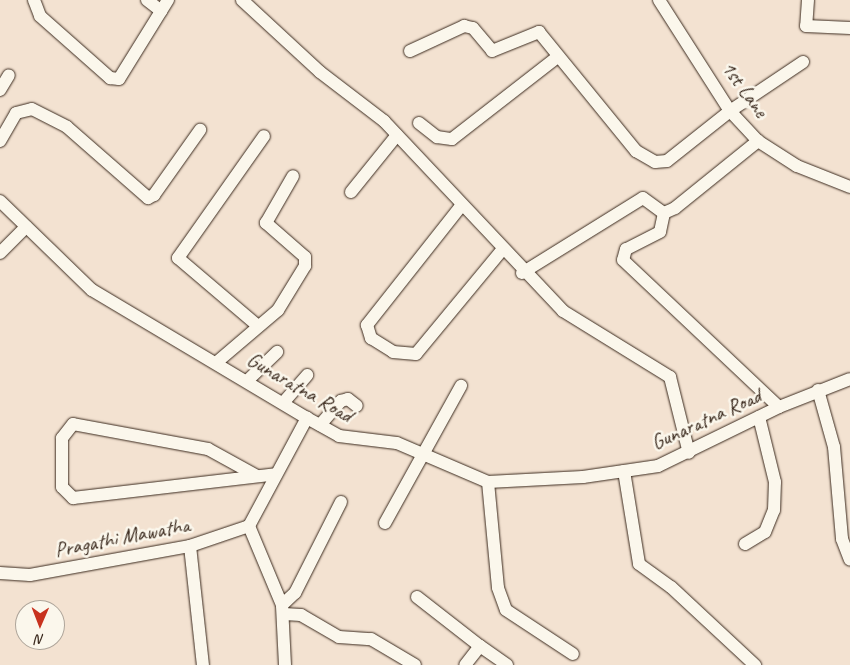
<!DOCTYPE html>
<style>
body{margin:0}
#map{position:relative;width:850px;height:665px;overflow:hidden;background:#f3e2d1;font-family:Caveat,sans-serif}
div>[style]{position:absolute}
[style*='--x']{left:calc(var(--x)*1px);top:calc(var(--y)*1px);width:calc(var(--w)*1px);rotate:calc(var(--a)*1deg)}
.roads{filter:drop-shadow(0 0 1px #3b2a1e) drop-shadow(0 0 1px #3b2a1e)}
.minor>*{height:12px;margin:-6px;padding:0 6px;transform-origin:6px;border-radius:6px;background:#fbf7ec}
span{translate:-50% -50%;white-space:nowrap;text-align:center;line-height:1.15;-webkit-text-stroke:5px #fbf7ec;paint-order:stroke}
.street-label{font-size:21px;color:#3b2a1e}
.north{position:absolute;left:15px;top:600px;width:50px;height:50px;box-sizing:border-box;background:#fbf7ec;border:1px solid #aea59a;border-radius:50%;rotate:181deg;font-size:14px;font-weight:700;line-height:20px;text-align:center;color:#3b2a1e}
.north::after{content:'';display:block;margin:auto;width:18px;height:22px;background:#c8321e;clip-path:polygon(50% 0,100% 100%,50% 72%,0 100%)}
</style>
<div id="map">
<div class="roads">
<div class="minor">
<i style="--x:34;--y:0;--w:17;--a:69"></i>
<i style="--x:40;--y:16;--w:94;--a:41.5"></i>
<i style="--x:110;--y:78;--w:9;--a:6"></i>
<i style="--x:119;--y:79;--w:93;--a:-58.2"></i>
<i style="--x:147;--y:0;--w:18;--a:38"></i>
<i style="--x:242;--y:0;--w:106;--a:42.7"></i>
<i style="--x:320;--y:72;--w:81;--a:37.4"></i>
<i style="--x:384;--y:121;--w:261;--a:46.7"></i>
<i style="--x:563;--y:311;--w:126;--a:31.7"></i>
<i style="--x:670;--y:377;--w:78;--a:76"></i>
<i style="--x:659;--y:0;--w:132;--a:57.4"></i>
<i style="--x:730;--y:111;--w:41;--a:47"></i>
<i style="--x:758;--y:141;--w:46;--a:32.7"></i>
<i style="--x:797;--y:166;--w:57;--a:21.6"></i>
<i style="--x:808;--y:0;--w:26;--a:94"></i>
<i style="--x:806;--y:26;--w:44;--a:2.6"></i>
<i style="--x:410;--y:51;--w:60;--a:-24.8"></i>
<i style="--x:464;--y:26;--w:9;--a:13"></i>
<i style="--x:473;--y:28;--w:30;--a:50"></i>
<i style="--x:492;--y:51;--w:51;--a:-22"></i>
<i style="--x:539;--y:32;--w:154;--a:50.8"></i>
<i style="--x:636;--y:151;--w:22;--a:30"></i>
<i style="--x:655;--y:162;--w:12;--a:-5"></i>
<i style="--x:667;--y:161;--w:80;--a:-38.4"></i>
<i style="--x:730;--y:111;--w:88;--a:-33.9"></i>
<i style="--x:0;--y:90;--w:17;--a:-59"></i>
<i style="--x:419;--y:123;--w:23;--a:38"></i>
<i style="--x:437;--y:137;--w:15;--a:8"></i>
<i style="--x:452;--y:139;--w:132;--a:-37.9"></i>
<i style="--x:0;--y:141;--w:32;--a:-60"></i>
<i style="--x:16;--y:113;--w:16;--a:-14"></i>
<i style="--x:32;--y:109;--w:39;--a:27"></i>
<i style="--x:67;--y:127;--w:108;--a:41.2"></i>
<i style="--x:148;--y:198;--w:7;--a:-27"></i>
<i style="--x:154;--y:195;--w:80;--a:-54.7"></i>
<i style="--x:351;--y:192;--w:73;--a:-51.1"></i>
<i style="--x:0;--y:201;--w:128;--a:44.1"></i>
<i style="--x:92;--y:290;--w:250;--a:30.8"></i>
<i style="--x:307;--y:418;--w:37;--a:29"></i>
<i style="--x:339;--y:436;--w:58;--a:6.9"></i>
<i style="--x:397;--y:443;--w:99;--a:23.2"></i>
<i style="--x:488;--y:482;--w:95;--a:-3"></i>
<i style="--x:583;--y:477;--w:76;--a:-8.3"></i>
<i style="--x:658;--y:466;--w:135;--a:-26"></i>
<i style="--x:779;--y:407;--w:76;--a:-21.5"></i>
<i style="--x:461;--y:206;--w:152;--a:128.3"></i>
<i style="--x:367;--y:325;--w:14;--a:73"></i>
<i style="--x:371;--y:338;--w:26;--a:32"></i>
<i style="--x:393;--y:352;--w:23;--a:5"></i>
<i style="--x:416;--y:354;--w:135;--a:-50.4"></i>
<i style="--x:664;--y:213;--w:19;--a:102"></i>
<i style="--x:660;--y:232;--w:38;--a:153"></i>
<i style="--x:626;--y:249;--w:11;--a:105"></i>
<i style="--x:623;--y:260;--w:214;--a:43.3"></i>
<i style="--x:0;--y:253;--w:37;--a:-45"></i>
<i style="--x:522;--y:273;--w:142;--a:-31.8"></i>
<i style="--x:643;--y:198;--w:26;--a:36"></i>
<i style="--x:664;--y:213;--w:12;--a:-24"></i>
<i style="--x:675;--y:208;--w:107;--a:-38.9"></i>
<i style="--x:258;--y:326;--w:105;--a:-139.6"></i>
<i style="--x:178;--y:258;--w:149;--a:-54.8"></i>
<i style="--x:217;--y:362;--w:80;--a:-40.4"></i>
<i style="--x:278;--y:310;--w:52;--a:-58.5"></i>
<i style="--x:305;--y:266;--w:9;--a:-90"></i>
<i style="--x:305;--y:257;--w:52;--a:-138.9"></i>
<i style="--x:266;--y:223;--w:54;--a:-60.1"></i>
<i style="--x:247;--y:381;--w:42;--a:-44"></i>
<i style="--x:818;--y:390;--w:59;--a:74.3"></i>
<i style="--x:834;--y:447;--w:92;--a:85"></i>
<i style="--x:842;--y:539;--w:22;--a:69"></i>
<i style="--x:283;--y:403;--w:37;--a:-49"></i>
<i style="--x:320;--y:425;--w:32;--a:-49"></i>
<i style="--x:341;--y:401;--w:7;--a:-16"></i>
<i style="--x:348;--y:399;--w:11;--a:38"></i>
<i style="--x:624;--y:471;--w:94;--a:80.8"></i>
<i style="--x:639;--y:564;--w:39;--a:36"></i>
<i style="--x:671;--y:587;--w:115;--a:42.9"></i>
<i style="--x:257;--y:476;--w:56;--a:-151.1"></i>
<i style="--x:208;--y:449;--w:137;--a:-169.5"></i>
<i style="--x:73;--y:424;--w:18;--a:128"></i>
<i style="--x:62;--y:438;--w:49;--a:90"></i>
<i style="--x:62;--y:487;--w:16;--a:45"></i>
<i style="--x:73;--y:498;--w:204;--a:-6.7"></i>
<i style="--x:488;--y:482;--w:106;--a:84.6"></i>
<i style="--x:498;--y:588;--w:23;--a:70"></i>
<i style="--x:506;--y:610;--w:80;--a:33.3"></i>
<i style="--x:385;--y:523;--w:157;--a:-61"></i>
<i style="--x:745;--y:544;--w:23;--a:-31"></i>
<i style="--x:765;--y:532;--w:24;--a:-68"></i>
<i style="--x:774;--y:510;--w:28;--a:-88"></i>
<i style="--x:775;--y:482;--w:67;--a:-103.8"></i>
<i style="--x:190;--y:546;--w:120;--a:83.8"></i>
<i style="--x:0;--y:573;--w:30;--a:4"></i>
<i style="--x:30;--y:575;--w:163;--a:-10.3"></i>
<i style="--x:190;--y:546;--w:62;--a:-18.7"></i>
<i style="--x:417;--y:597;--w:80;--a:37.9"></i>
<i style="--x:480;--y:646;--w:24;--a:128"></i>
<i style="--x:282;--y:605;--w:18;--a:-43"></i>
<i style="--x:295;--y:593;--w:102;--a:-63.2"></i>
<i style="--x:284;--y:614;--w:17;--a:3"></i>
<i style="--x:301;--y:615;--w:44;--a:30.1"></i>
<i style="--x:339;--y:637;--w:32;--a:4"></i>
<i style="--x:371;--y:639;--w:51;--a:30.6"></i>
<i style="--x:480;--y:646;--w:33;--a:35"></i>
<i style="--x:285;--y:665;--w:60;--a:-92.9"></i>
<i style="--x:282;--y:605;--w:86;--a:-112.7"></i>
<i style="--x:249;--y:526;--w:123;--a:-61.8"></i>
</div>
</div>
<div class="street-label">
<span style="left:745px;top:89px;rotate:54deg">1st Lane</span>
<span style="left:300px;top:387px;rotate:30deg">Gunaratna Road</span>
<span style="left:706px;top:419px;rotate:-25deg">Gunaratna Road</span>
<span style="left:122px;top:537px;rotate:-11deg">Pragathi Mawatha</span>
</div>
<div class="north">N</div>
</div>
